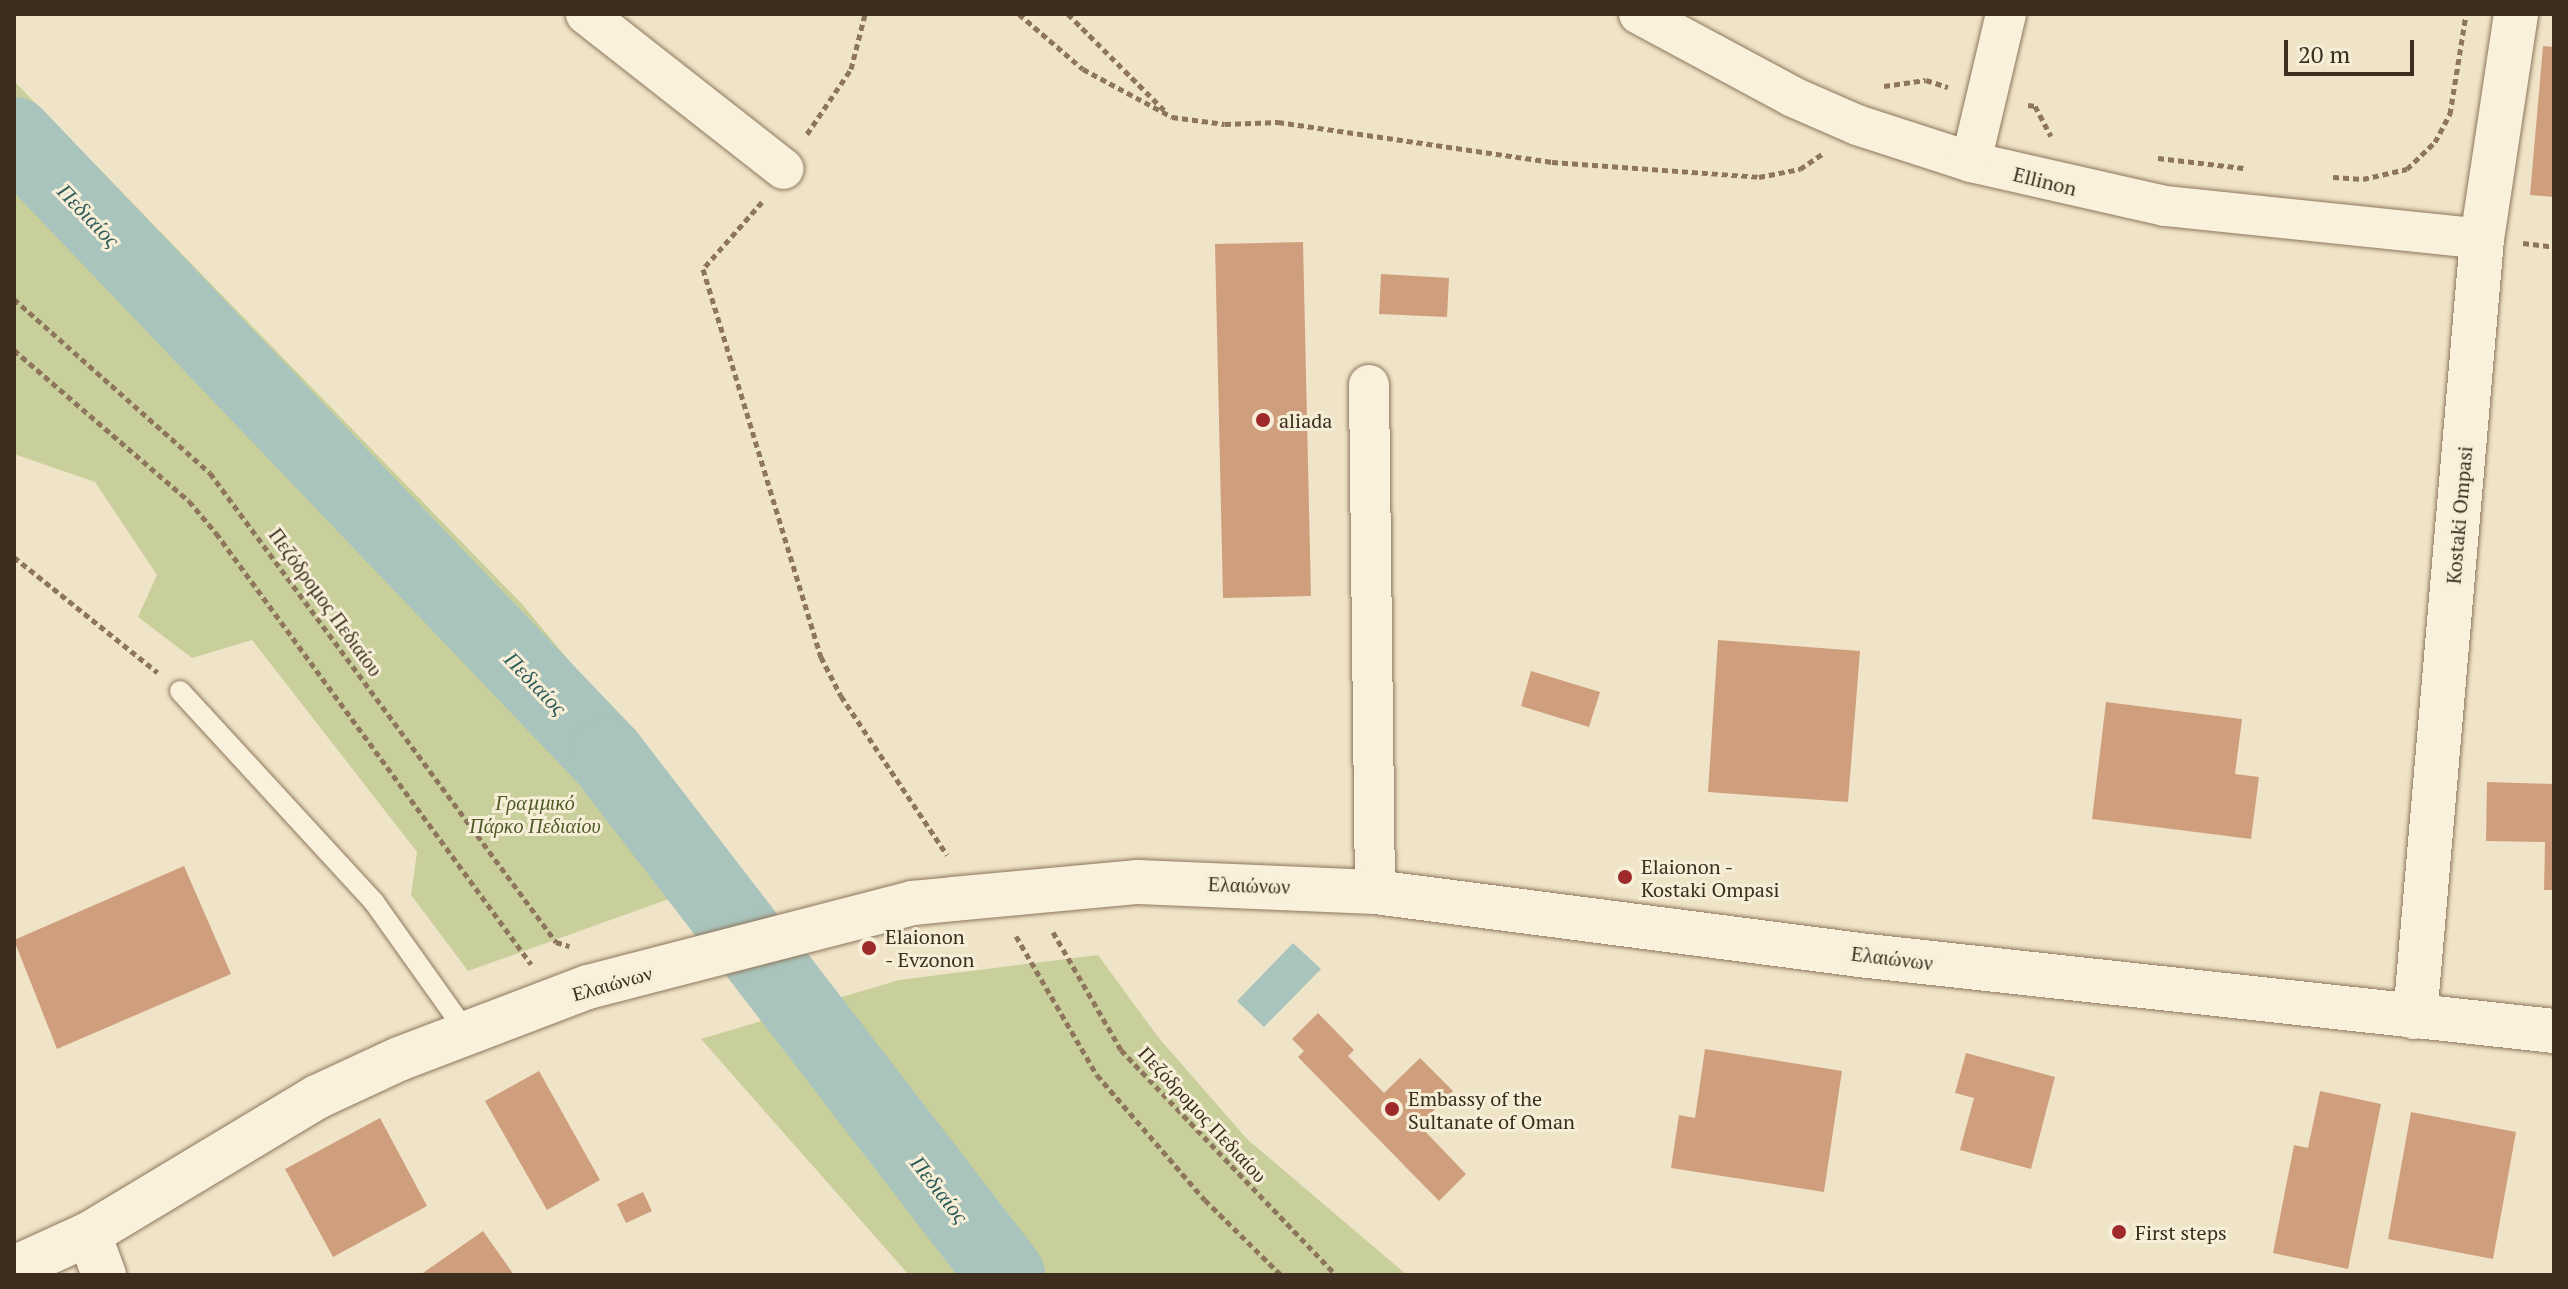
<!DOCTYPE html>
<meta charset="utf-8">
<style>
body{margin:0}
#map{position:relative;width:2568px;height:1289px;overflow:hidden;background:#f0e4c8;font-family:"PT Serif",serif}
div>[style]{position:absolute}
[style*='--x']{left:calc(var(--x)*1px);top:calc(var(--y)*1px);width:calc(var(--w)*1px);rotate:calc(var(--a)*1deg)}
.green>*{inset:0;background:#c9cf9b}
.water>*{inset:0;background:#a9c4bc}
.river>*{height:78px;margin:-39px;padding:0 39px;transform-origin:39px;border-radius:39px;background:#a9c4bc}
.building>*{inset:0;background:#cf9f7d}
.path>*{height:5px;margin-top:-2.5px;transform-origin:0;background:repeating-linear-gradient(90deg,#8d765c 0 6px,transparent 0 10px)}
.roads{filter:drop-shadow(0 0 2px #8d765c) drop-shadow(0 0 2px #8d765c)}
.service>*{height:20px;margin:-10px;padding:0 10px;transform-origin:10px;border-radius:10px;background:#faf1dc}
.minor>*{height:40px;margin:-20px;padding:0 20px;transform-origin:20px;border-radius:20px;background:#faf1dc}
.tertiary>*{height:44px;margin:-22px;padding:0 22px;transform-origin:22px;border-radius:22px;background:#faf1dc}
.secondary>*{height:44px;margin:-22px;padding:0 22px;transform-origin:22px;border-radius:22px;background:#faf1dc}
.dots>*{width:22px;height:22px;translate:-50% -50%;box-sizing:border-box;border:4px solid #f7eed8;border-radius:50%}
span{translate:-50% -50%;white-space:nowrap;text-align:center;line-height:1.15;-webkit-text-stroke:6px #f7eed8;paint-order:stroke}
.street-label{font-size:20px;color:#3d2e20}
.poi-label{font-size:20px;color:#3d2e20}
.left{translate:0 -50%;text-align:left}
.park-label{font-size:20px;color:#4d5a26;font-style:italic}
.water-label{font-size:22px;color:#2f5d5a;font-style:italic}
.frame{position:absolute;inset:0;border:16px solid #3d2e20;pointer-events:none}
.scale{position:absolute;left:2284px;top:40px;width:130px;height:36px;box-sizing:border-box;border:4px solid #3d2e20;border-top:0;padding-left:10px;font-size:24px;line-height:28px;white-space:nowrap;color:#3d2e20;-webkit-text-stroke:6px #f7eed8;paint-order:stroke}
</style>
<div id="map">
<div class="green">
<i style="clip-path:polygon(14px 81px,522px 604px,744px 872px,468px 971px,411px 895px,417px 852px,252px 640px,192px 658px,138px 617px,157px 575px,95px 482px,14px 454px)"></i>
<i style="clip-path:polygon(1098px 955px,1158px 1037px,1247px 1139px,1407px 1275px,909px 1275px,701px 1039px,899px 980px)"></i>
</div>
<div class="water">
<i style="clip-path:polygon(1293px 943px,1321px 969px,1264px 1027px,1237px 1001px)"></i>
</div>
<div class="river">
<i style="--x:14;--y:136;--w:859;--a:46.32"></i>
<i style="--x:607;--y:757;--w:654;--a:52.39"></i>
</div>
<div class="building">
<i style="clip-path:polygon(2543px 46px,2554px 47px,2554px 197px,2530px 195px)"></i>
<i style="clip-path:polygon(1303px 242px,1311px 596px,1223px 598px,1215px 244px)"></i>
<i style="clip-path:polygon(1381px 274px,1449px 278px,1447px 317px,1379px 314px)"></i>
<i style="clip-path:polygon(1718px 640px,1860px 651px,1848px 802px,1708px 792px)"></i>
<i style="clip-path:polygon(1531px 671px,1600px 692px,1589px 727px,1521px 706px)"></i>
<i style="clip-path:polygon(2106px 702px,2242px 719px,2235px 774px,2259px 777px,2251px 839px,2092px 819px)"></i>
<i style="clip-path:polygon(2487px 782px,2554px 784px,2554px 890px,2544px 890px,2545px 842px,2486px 841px)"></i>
<i style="clip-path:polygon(184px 866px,231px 974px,57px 1049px,14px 940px)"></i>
<i style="clip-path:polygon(1318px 1013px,1354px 1050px,1348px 1056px,1384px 1093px,1420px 1058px,1453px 1091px,1419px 1125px,1466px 1174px,1439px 1201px,1298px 1057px,1304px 1051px,1292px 1039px)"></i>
<i style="clip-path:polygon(1705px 1049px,1842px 1071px,1824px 1192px,1671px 1168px,1679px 1115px,1695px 1118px)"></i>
<i style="clip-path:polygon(1966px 1053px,2055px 1077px,2031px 1169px,1960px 1150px,1974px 1098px,1955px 1093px)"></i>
<i style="clip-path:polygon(539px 1071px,600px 1180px,547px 1210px,485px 1101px)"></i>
<i style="clip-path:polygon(2320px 1091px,2381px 1104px,2348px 1269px,2273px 1253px,2294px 1145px,2308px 1148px)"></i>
<i style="clip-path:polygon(2411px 1112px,2516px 1132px,2493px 1259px,2388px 1239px)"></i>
<i style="clip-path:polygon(380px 1118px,427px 1206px,333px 1257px,285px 1169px)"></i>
<i style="clip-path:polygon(643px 1192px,652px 1211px,626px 1223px,617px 1204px)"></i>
<i style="clip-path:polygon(483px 1231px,514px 1275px,420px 1275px)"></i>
</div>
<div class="path">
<i style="--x:1019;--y:14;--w:84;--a:40.7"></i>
<i style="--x:1083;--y:69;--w:101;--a:28.3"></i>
<i style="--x:1172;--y:117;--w:53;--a:7.5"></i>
<i style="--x:1225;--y:124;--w:53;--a:-2.2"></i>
<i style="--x:1278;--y:122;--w:277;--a:8.3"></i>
<i style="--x:1552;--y:162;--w:208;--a:4.1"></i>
<i style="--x:1759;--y:177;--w:42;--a:-11"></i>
<i style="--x:1800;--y:169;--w:27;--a:-34"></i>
<i style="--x:1068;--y:14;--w:137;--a:45"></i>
<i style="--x:1884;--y:86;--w:42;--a:-8.1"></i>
<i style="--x:1926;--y:80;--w:23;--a:18"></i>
<i style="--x:2028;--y:105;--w:7;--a:8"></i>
<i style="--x:2035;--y:106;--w:34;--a:62"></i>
<i style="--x:807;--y:134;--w:78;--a:-55.9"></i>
<i style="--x:851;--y:69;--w:57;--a:-75.7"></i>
<i style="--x:2158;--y:158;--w:86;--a:6.7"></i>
<i style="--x:2333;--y:177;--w:30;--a:4"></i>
<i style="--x:2363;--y:179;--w:45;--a:-12.8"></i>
<i style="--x:2407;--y:169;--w:39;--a:-44"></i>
<i style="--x:2435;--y:142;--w:32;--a:-62"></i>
<i style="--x:2450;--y:114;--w:101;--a:-80.9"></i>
<i style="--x:762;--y:202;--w:89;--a:131.4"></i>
<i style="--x:703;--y:269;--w:406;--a:73.1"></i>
<i style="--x:821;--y:657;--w:44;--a:62.9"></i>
<i style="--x:841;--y:696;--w:191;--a:56.3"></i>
<i style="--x:2523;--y:243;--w:31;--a:7"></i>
<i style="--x:14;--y:299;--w:262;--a:41.6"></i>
<i style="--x:210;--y:473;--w:583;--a:53.58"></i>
<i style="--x:556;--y:942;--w:14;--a:17"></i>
<i style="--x:14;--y:350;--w:231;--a:40.8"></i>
<i style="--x:189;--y:501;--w:42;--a:49.8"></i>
<i style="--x:216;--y:533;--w:534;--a:53.84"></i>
<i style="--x:14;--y:557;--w:184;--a:38.8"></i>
<i style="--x:1053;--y:932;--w:136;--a:60"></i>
<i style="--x:1121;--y:1050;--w:311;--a:46.3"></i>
<i style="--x:1016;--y:936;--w:161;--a:59.8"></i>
<i style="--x:1097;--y:1075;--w:165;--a:49.2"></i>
<i style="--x:1205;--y:1200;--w:107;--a:44.6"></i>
</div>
<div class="roads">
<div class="service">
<i style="--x:180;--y:691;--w:287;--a:47.4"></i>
<i style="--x:374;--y:902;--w:161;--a:54.6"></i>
</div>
<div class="minor">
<i style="--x:586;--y:14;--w:251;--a:38.1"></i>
<i style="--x:1639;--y:14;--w:175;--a:28.3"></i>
<i style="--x:1793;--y:97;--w:70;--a:23.6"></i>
<i style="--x:1857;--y:125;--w:120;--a:18"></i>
<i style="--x:1971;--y:162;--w:199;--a:12.8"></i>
<i style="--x:2165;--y:206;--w:319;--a:5.9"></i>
<i style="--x:1971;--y:162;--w:152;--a:-76.7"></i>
<i style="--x:1369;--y:385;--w:507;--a:89.32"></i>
</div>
<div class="tertiary">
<i style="--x:2415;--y:1017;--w:781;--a:-85.08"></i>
<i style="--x:2482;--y:239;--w:228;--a:-81.4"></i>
<i style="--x:89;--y:1234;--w:44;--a:69.9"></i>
</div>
<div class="secondary">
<i style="--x:14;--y:1268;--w:82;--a:-24.4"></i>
<i style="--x:89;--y:1234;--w:266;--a:-31"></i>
<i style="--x:317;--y:1097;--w:90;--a:-24.9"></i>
<i style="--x:399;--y:1059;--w:202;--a:-20.9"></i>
<i style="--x:588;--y:987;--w:336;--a:-14.5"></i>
<i style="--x:913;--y:903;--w:40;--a:-5.7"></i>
<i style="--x:953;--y:899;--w:186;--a:-5.3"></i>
<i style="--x:1138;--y:882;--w:237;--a:2.4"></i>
<i style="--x:1375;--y:892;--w:488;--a:7.4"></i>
<i style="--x:1859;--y:955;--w:699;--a:6.24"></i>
</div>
</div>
<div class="dots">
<i style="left:1263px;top:420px;background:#9e2a2b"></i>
<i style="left:1625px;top:877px;background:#9e2a2b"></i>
<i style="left:869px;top:948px;background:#9e2a2b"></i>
<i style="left:1392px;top:1109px;background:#9e2a2b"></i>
<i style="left:2119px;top:1232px;background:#9e2a2b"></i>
</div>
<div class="street-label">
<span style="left:2045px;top:181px;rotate:14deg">Ellinon</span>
<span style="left:2459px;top:515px;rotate:-85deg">Kostaki Ompasi</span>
<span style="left:326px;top:602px;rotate:54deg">Πεζόδρομος Πεδιαίου</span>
<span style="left:1249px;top:885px;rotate:2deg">Ελαιώνων</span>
<span style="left:1892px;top:958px;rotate:7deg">Ελαιώνων</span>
<span style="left:612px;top:983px;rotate:-16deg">Ελαιώνων</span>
<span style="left:1203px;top:1114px;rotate:47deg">Πεζόδρομος Πεδιαίου</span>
</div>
<div class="poi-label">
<span class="left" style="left:1279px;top:420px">aliada</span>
<span class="left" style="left:1641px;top:878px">Elaionon -<br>Kostaki Ompasi</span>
<span class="left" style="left:885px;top:948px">Elaionon<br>- Evzonon</span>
<span class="left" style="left:1408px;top:1110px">Embassy of the<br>Sultanate of Oman</span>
<span class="left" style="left:2135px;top:1232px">First steps</span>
</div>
<div class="park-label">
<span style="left:535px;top:814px">Γραμμικό<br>Πάρκο Πεδιαίου</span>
</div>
<div class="water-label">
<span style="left:89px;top:215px;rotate:46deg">Πεδιαίος</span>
<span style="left:536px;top:683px;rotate:46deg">Πεδιαίος</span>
<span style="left:940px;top:1189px;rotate:52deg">Πεδιαίος</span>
</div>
<div class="frame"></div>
<div class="scale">20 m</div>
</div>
